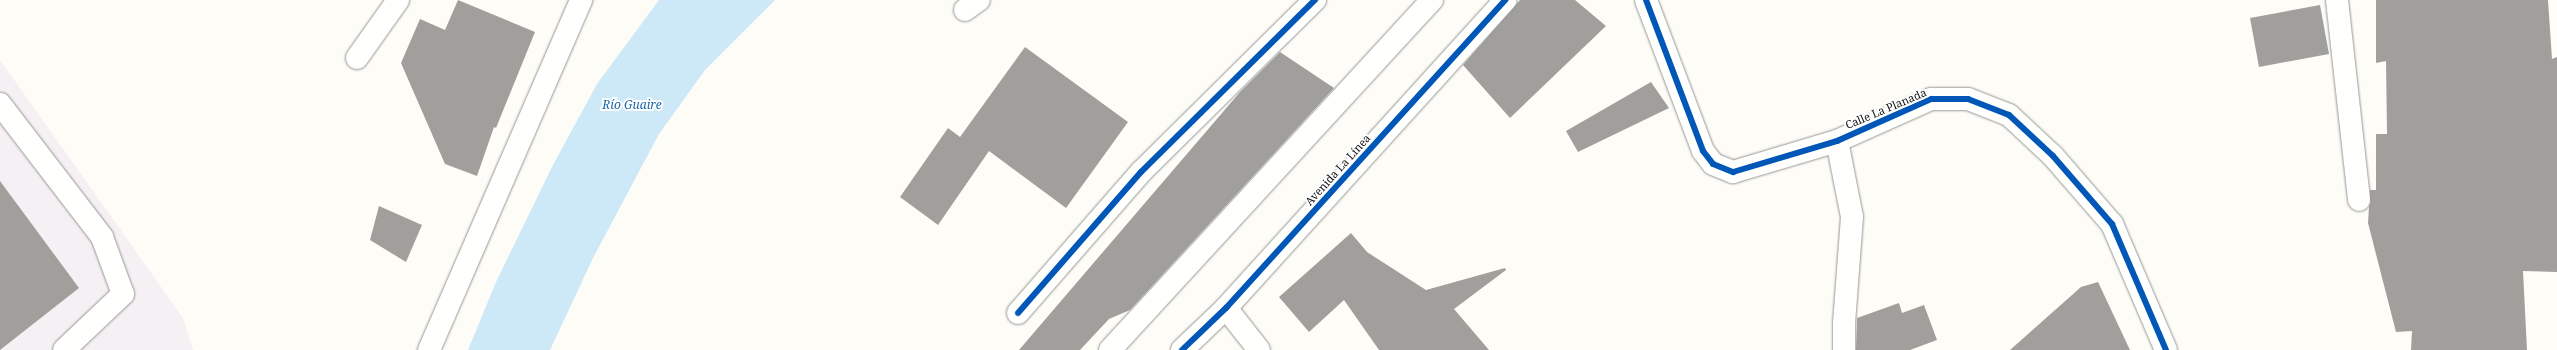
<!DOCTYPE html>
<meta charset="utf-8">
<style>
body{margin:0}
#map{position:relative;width:2557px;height:350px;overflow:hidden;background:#fdfcf7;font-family:"Noto Serif",serif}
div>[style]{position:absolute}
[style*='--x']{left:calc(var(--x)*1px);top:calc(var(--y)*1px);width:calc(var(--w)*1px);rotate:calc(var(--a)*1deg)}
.industrial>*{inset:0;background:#f5f0f3}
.water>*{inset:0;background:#cde8f7}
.building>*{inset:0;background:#a19f9c}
.roads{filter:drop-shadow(0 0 1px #979795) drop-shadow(0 0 1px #979795)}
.minor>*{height:22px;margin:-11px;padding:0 11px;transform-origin:11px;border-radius:11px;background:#fffffe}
.cycleway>*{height:6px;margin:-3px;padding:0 3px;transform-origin:3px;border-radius:3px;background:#0057b8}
span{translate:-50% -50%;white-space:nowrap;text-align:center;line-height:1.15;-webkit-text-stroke:4px #fff;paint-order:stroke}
.street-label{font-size:11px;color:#111}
.water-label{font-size:12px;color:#1768a6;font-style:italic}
</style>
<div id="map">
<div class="industrial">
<i style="clip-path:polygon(0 60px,183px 318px,193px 350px,0 350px)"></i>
</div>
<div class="water">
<i style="clip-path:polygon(659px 0,775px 0,705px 70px,659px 134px,593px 258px,550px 350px,468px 350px,496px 282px,553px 165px,597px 84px)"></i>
</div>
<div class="building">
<i style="clip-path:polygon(458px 0,535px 32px,496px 128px,494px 127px,477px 176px,445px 164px,401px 63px,420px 19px,445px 30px)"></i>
<i style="clip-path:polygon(1520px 0,1575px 0,1606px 26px,1510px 118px,1463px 65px)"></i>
<i style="clip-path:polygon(2376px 0,2548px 0,2552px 59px,2557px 57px,2557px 272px,2523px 271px,2527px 350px,2411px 350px,2412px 331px,2396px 332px,2368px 223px,2370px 190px,2376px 190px,2376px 134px,2387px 134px,2386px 61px,2376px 63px)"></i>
<i style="clip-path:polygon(2320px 5px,2329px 54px,2259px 67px,2250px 18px)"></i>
<i style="clip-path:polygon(1025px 47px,1128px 122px,1066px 208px,989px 151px,938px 225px,900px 197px,948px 128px,960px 137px)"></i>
<i style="clip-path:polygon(1280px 52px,1334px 88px,1130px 310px,1109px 319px,1080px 350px,1019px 350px,1240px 92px)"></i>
<i style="clip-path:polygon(1651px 82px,1669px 108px,1578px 152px,1566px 131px)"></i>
<i style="clip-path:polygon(0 181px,79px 288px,0 350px)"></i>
<i style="clip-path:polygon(379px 206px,422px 225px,406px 262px,370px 240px)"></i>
<i style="clip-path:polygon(1351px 233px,1367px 252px,1426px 290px,1505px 268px,1506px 270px,1454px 309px,1489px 350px,1379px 350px,1344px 300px,1309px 332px,1279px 297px)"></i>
<i style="clip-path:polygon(2098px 282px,2130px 350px,2010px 350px,2081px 287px)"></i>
<i style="clip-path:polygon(1899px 303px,1902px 313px,1924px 305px,1937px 340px,1910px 350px,1856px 350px,1857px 318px)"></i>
</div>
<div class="roads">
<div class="minor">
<i style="--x:1646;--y:0;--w:161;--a:69.3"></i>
<i style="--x:1703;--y:151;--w:16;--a:52"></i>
<i style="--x:1713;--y:164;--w:22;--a:22"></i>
<i style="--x:1733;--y:172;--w:109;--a:-16.6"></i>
<i style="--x:1837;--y:141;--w:103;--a:-24.1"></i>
<i style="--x:1931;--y:99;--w:37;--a:0"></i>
<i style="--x:1968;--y:99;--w:44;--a:21.3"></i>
<i style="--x:2009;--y:115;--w:60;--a:43"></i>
<i style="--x:2053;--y:156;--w:90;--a:49.1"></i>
<i style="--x:2112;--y:224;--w:137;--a:66.8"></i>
<i style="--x:2337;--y:0;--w:201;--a:83.7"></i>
<i style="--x:965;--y:10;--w:17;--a:-36"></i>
<i style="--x:357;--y:58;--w:71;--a:-54.7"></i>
<i style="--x:0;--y:104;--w:168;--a:52.5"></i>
<i style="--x:102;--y:237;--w:61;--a:69.8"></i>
<i style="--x:123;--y:294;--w:81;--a:136.5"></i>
<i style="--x:1837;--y:141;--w:77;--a:78.8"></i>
<i style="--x:1852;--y:217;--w:106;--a:94.3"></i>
<i style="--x:1844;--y:323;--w:27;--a:90"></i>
<i style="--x:1226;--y:308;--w:53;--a:51.8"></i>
<i style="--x:1018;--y:313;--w:187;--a:-48.9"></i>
<i style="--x:1141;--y:172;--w:245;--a:-44.7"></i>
<i style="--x:429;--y:350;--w:382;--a:-66.5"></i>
<i style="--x:1110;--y:350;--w:476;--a:-47.4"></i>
<i style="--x:1182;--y:350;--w:61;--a:-43.7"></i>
<i style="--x:1226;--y:308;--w:416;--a:-47.8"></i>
</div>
</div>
<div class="cycleway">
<i style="--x:1646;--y:0;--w:161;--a:69.3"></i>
<i style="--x:1703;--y:151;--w:16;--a:52"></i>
<i style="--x:1713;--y:164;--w:22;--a:22"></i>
<i style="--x:1733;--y:172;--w:109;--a:-16.6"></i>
<i style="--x:1837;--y:141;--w:103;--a:-24.1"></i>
<i style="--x:1931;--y:99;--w:37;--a:0"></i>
<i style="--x:1968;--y:99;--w:44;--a:21.3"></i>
<i style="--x:2009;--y:115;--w:60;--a:43"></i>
<i style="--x:2053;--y:156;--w:90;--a:49.1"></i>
<i style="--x:2112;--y:224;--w:137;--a:66.8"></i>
<i style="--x:1018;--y:313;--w:187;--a:-48.9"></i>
<i style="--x:1141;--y:172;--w:245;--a:-44.7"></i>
<i style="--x:1182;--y:350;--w:61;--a:-43.7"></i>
<i style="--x:1226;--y:308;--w:416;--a:-47.8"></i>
</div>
<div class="street-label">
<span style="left:1886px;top:109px;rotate:-23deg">Calle La Planada</span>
<span style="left:1338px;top:170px;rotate:-48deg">Avenida La Línea</span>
</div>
<div class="water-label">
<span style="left:632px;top:105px">Río Guaire</span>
</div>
</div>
